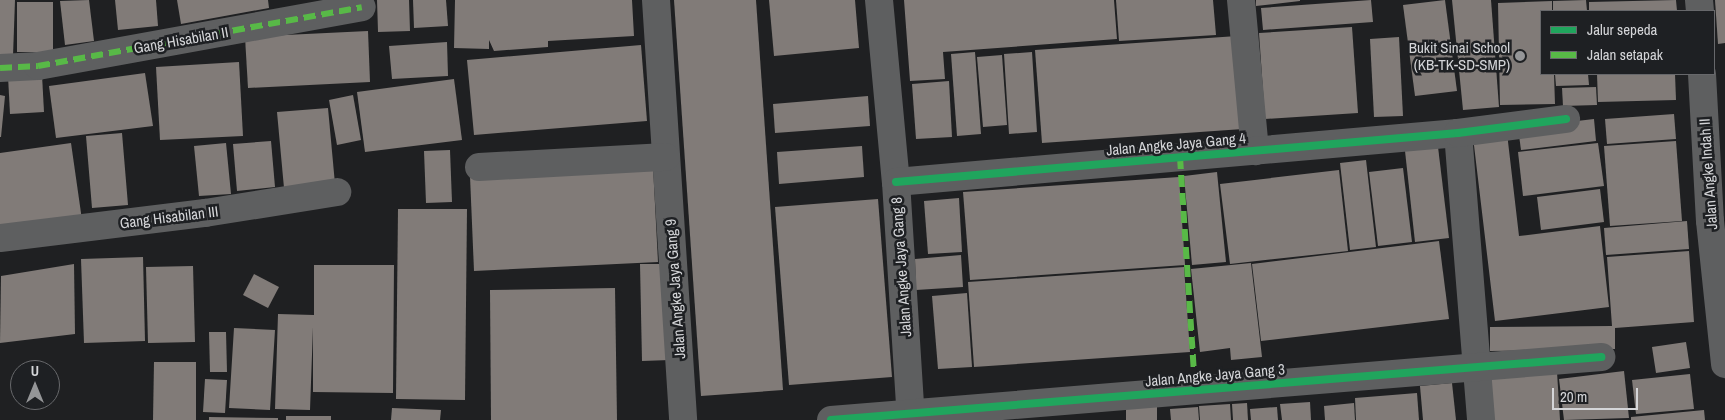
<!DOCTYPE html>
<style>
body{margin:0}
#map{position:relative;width:1725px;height:420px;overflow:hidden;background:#1f2022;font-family:"Archivo Narrow",sans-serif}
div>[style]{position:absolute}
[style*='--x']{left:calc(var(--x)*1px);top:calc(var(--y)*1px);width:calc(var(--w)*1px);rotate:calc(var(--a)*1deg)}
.building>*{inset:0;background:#817b78}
.street>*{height:28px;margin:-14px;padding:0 14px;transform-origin:14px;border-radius:14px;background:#5e5f60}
.quiet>*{height:6px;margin-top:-3px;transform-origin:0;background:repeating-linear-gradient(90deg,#58b947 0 12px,transparent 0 18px)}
.cycleway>*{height:8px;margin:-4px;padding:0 4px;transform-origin:4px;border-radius:4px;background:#20a55d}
.dots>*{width:14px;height:14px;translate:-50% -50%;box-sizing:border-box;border:2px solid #1e2023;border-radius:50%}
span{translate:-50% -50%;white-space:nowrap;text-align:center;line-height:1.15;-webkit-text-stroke:5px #1e2023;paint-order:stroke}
.street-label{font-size:15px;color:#d4d5d8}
.poi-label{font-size:15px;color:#d4d5d8}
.right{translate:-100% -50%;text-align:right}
.legend{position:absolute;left:1540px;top:10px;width:175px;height:65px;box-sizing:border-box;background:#1e2023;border:1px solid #67686b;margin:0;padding:6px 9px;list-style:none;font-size:15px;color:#d4d5d8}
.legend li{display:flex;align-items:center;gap:10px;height:25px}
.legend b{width:25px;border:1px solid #67686b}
.north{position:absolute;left:10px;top:360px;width:50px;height:50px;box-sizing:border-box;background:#1e2023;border:1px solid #67686b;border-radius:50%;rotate:0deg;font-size:14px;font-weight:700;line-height:20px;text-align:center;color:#d4d5d8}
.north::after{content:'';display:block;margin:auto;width:18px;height:22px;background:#959698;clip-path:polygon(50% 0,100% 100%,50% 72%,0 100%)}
.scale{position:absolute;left:1552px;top:388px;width:86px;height:22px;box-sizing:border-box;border:2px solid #d4d5d8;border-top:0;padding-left:6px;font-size:15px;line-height:18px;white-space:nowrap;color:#d4d5d8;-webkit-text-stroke:4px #1e2023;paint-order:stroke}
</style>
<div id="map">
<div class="building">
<i style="clip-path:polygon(0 0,15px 0,13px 56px,0 55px)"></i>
<i style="clip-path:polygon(89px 0,94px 41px,65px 45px,60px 1px)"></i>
<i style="clip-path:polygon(115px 0,156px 0,158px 26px,118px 30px)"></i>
<i style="clip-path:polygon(177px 0,268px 0,269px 8px,181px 24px)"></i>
<i style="clip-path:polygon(377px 0,409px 0,410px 31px,378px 32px)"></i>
<i style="clip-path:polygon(413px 0,446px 0,448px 26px,414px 28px)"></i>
<i style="clip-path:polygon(455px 0,632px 0,634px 36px,548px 41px,548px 47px,494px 51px,489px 40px,489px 49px,454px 48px)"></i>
<i style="clip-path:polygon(674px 0,756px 0,783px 390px,701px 396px)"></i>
<i style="clip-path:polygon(769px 0,855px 0,859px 48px,774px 56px)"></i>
<i style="clip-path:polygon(904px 0,1114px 0,1117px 39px,943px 52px,945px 79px,910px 81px)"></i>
<i style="clip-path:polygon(1116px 0,1213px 0,1216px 35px,1119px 41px)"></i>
<i style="clip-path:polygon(1256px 0,1300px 0,1300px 1px,1256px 6px)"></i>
<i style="clip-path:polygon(1371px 0,1373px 22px,1263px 30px,1261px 8px)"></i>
<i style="clip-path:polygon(1445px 0,1457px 91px,1415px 96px,1403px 5px)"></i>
<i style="clip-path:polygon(1452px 0,1491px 0,1499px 107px,1463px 110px)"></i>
<i style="clip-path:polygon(1586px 0,1587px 11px,1553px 11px,1553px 1px)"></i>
<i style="clip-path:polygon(1676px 0,1677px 11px,1589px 11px,1589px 2px)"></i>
<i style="clip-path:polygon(1715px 0,1725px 0,1725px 43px,1718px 44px)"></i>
<i style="clip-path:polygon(1552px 1px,1552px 11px,1541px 11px,1541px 74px,1554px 74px,1555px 104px,1500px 105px,1498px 3px)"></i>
<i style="clip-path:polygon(17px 2px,53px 2px,53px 52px,17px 52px)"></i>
<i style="clip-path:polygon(1352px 27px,1358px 113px,1265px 119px,1259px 33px)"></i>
<i style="clip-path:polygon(368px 31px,370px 82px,248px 88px,245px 37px)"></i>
<i style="clip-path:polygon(1237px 36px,1243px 129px,1042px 143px,1035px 50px)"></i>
<i style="clip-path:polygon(1399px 37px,1403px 116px,1374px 117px,1370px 39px)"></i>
<i style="clip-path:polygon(447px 42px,448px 76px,392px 79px,389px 46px)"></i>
<i style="clip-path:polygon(641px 45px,647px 121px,474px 135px,467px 60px)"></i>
<i style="clip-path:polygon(975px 52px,981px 134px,957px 136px,951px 54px)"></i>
<i style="clip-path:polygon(1032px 52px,1037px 132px,1009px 134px,1004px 54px)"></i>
<i style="clip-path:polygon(1002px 55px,1007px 125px,983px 127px,977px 57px)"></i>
<i style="clip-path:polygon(239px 62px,243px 136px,160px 140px,156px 67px)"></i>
<i style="clip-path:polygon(145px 73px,153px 126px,56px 138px,49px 86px)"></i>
<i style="clip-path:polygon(1555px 74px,1588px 74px,1589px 85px,1556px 86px)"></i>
<i style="clip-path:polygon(1597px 74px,1675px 74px,1676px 100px,1598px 102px)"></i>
<i style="clip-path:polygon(42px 75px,44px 112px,10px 114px,8px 76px)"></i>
<i style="clip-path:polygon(454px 79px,462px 140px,365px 152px,357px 92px)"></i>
<i style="clip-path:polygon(949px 81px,952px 137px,916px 139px,912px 84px)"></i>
<i style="clip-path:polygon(1596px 87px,1597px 105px,1563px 106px,1562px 88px)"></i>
<i style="clip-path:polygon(0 95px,5px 96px,1px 137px,0 137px)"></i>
<i style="clip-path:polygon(353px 95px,361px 140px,337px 145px,329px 100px)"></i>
<i style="clip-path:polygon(868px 96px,870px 126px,775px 133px,773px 104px)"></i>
<i style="clip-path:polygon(328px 108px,335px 184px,284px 188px,277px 112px)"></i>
<i style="clip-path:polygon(1674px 114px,1676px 139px,1607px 144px,1605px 119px)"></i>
<i style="clip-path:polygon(1594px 119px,1596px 141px,1521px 150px,1518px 128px)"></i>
<i style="clip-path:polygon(122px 133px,128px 205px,92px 208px,86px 136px)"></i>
<i style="clip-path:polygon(1507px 133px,1519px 236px,1600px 226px,1609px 307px,1495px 321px,1473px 137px)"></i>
<i style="clip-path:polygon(271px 141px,275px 187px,237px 191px,233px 144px)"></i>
<i style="clip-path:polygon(1676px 141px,1682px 221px,1610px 226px,1604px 146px)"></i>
<i style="clip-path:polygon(71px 143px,82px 220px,0 232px,0 153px)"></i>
<i style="clip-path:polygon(226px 143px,231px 194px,199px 196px,194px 146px)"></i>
<i style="clip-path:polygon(1598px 143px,1604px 186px,1523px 196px,1518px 152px)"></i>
<i style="clip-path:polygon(862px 146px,864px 177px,779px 184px,777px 152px)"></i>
<i style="clip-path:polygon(1438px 147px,1449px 238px,1415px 242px,1405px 151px)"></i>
<i style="clip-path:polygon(450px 150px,452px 202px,426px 203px,424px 151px)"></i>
<i style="clip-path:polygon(1366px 160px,1376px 247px,1350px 250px,1340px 163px)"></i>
<i style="clip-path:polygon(653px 166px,658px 262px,474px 271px,470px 176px)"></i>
<i style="clip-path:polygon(1403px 168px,1412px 242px,1378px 246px,1369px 172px)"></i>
<i style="clip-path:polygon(1339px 170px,1348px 251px,1230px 264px,1220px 184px)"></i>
<i style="clip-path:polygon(1217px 172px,1226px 262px,1192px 265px,1184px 176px)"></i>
<i style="clip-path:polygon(1179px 177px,1185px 265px,970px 280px,963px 192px)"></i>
<i style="clip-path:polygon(1600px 189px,1604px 222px,1541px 230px,1537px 197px)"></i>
<i style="clip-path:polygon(959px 198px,962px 252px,928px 254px,924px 201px)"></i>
<i style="clip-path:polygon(878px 199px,892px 377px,789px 385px,775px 207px)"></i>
<i style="clip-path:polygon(398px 209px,467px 209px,465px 400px,396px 399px)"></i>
<i style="clip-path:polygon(1687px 221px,1689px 249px,1606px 255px,1604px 228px)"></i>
<i style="clip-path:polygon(1439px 241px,1449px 319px,1261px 341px,1252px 264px)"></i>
<i style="clip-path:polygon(1689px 251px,1694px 322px,1615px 328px,1615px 349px,1490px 351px,1490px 327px,1612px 326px,1607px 257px)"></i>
<i style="clip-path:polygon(961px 255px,963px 287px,916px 290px,915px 259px)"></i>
<i style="clip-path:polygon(143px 257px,145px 341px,84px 343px,81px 259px)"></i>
<i style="clip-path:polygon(1251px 263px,1262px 357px,1231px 360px,1230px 348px,1200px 352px,1191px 269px)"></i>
<i style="clip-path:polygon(74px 264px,75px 334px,0 343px,1px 276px)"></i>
<i style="clip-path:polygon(640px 264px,669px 264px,670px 360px,642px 361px)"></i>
<i style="clip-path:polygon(314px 265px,394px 265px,393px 393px,313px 392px,313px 327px,310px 410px,275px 409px,278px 314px,314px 315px)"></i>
<i style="clip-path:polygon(193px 266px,195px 342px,148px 343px,146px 267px)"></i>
<i style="clip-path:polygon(1184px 267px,1190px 352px,974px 367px,968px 282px)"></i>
<i style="clip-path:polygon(254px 274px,279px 287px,268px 308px,243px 295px)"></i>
<i style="clip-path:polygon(615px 288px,617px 420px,491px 420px,490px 290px)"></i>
<i style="clip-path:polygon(967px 293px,972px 367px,938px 369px,932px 296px)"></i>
<i style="clip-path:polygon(234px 328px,275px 330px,270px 410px,229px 408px)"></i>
<i style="clip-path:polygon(209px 332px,226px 332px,227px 372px,210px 372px)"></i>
<i style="clip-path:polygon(1686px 342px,1690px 368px,1656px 373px,1652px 347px)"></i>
<i style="clip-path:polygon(154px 362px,196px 362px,196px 420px,153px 420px)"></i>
<i style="clip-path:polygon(1624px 371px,1629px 418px,1564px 420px,1559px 379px)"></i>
<i style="clip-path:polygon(1557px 372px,1560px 420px,1493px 420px,1490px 377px)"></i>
<i style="clip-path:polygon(1690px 374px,1694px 409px,1636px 414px,1632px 380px)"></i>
<i style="clip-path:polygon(205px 379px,227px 380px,225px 413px,203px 412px)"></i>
<i style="clip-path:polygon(1452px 383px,1456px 420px,1423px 420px,1420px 386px)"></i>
<i style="clip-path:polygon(1417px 393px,1419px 420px,1356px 420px,1355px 398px)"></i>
<i style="clip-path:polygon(1310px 402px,1311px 420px,1282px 420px,1280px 404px)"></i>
<i style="clip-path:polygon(1247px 403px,1248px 420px,1233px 420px,1232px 404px)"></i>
<i style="clip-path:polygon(1354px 403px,1355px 420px,1325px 420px,1324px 406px)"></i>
<i style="clip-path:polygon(1230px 404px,1231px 420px,1200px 420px,1199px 406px)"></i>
<i style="clip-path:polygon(1157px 405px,1157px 420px,1126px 420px,1126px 407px)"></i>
<i style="clip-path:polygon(1198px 407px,1199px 420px,1171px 420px,1170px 409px)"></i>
<i style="clip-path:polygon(1277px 407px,1278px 420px,1251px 420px,1250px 409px)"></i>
<i style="clip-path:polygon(392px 408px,441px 410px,440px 420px,391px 420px)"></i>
<i style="clip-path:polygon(1704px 410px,1705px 420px,1631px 420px,1631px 417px)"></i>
<i style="clip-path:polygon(286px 416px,331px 416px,331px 420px,286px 420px)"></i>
<i style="clip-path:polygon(209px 417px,278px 418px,278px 420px,209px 420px)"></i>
</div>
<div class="street">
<i style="--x:656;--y:0;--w:421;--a:86.3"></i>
<i style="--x:879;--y:0;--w:183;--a:84.7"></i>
<i style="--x:896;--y:182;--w:238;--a:86.4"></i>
<i style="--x:1241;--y:0;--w:152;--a:84.7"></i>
<i style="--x:1699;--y:0;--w:11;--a:85"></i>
<i style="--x:0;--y:68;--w:38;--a:-3"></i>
<i style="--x:38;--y:66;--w:329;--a:-10.3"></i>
<i style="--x:1702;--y:74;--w:147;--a:86.9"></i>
<i style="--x:1710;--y:221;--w:144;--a:84"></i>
<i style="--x:1458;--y:133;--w:288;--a:85.4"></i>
<i style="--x:479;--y:167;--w:187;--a:-3.1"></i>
<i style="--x:896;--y:182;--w:564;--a:-4.98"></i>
<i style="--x:1458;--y:133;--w:109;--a:-7.4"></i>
<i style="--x:0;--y:238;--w:207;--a:-7"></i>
<i style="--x:205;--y:213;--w:134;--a:-9"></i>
<i style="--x:831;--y:420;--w:773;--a:-4.68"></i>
</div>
<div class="quiet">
<i style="--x:0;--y:68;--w:38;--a:-3"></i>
<i style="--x:38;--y:66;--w:329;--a:-10.3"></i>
<i style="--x:1180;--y:157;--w:233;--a:86.3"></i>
</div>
<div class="cycleway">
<i style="--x:896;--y:182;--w:564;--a:-4.98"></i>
<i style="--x:1458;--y:133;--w:109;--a:-7.4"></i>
<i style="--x:831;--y:420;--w:773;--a:-4.68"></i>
</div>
<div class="dots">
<i style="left:1520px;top:56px;background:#959698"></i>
</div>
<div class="street-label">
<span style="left:181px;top:40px;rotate:-10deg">Gang Hisabilan II</span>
<span style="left:1176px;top:144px;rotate:-5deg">Jalan Angke Jaya Gang 4</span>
<span style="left:1708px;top:174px;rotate:-94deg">Jalan Angke Indah II</span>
<span style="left:169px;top:217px;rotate:-7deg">Gang Hisabilan III</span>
<span style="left:901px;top:267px;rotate:-94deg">Jalan Angke Jaya Gang 8</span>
<span style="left:675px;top:289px;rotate:-94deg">Jalan Angke Jaya Gang 9</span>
<span style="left:1215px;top:375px;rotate:-5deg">Jalan Angke Jaya Gang 3</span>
</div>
<div class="poi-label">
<span class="right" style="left:1510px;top:56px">Bukit Sinai School<br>(KB-TK-SD-SMP)</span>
</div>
<ul class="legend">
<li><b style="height:6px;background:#20a55d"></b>Jalur sepeda</li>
<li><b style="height:6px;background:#58b947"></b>Jalan setapak</li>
</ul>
<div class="north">U</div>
<div class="scale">20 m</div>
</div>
